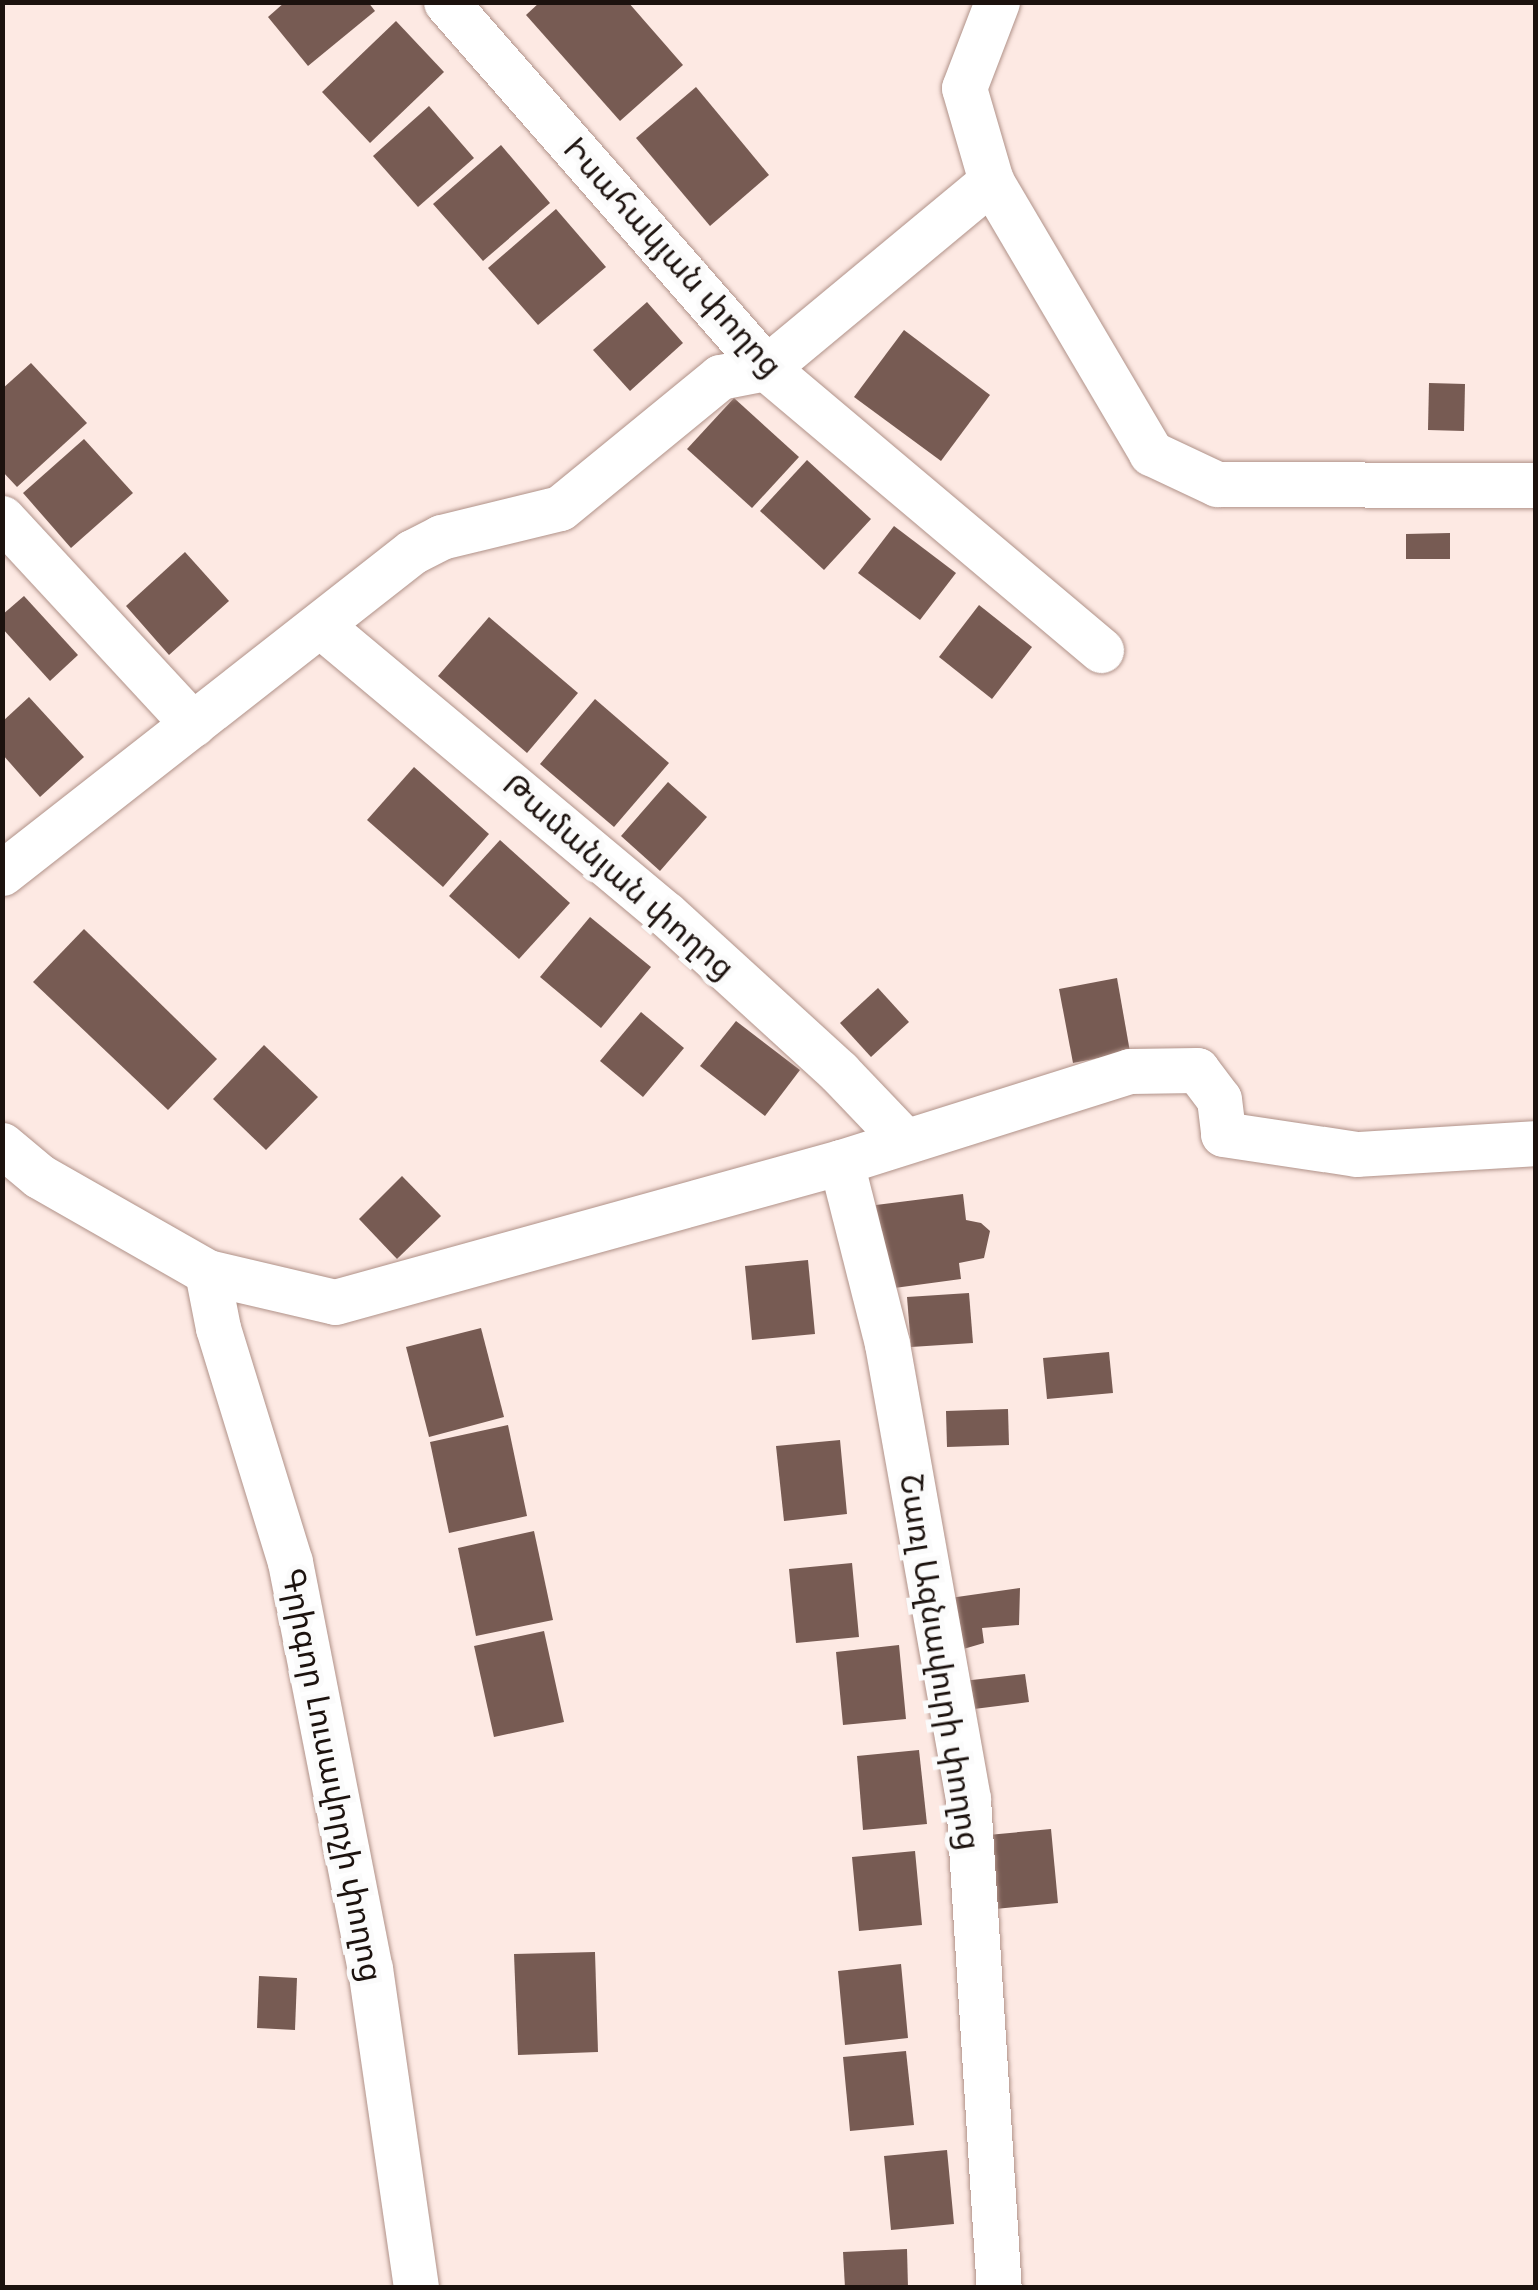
<!DOCTYPE html>
<meta charset="utf-8">
<style>
body{margin:0}
#map{position:relative;width:1538px;height:2290px;overflow:hidden;background:#fde9e3;font-family:"Nunito Sans","Noto Sans Armenian",sans-serif}
div>[style]{position:absolute}
[style*='--x']{left:calc(var(--x)*1px);top:calc(var(--y)*1px);width:calc(var(--w)*1px);rotate:calc(var(--a)*1deg)}
.building>*{inset:0;background:#775b53}
.roads{filter:drop-shadow(0 0 2px #b09289) drop-shadow(0 0 2px #b09289)}
.street>*{height:45px;margin:-22.5px;padding:0 22.5px;transform-origin:22.5px;border-radius:22.5px;background:#fff}
span{translate:-50% -50%;white-space:nowrap;text-align:center;line-height:1.15;-webkit-text-stroke:10px #fbfbfb;paint-order:stroke}
.street-label{font-size:32px;color:#1c120e}
.frame{position:absolute;inset:0;border:5px solid #1c120e;pointer-events:none}
</style>
<div id="map">
<div class="building">
<i style="clip-path:polygon(285px 2px,368px 2px,375px 11px,308px 66px,268px 17px)"></i>
<i style="clip-path:polygon(540px 2px,628px 2px,683px 65px,620px 121px,526px 15px)"></i>
<i style="clip-path:polygon(396px 21px,444px 72px,370px 143px,322px 92px)"></i>
<i style="clip-path:polygon(696px 87px,769px 175px,710px 226px,636px 138px)"></i>
<i style="clip-path:polygon(429px 106px,474px 158px,418px 207px,373px 156px)"></i>
<i style="clip-path:polygon(501px 145px,550px 203px,483px 261px,433px 204px)"></i>
<i style="clip-path:polygon(556px 209px,606px 267px,538px 325px,488px 268px)"></i>
<i style="clip-path:polygon(647px 302px,683px 343px,630px 391px,593px 350px)"></i>
<i style="clip-path:polygon(904px 330px,990px 395px,941px 461px,854px 397px)"></i>
<i style="clip-path:polygon(31px 363px,87px 423px,17px 487px,2px 471px,2px 389px)"></i>
<i style="clip-path:polygon(1429px 383px,1465px 384px,1464px 431px,1428px 430px)"></i>
<i style="clip-path:polygon(734px 398px,799px 457px,752px 508px,687px 449px)"></i>
<i style="clip-path:polygon(84px 439px,133px 493px,71px 548px,23px 493px)"></i>
<i style="clip-path:polygon(807px 460px,871px 519px,824px 570px,760px 511px)"></i>
<i style="clip-path:polygon(894px 526px,956px 573px,920px 620px,858px 573px)"></i>
<i style="clip-path:polygon(1450px 533px,1450px 559px,1406px 559px,1406px 534px)"></i>
<i style="clip-path:polygon(185px 552px,229px 601px,169px 655px,126px 606px)"></i>
<i style="clip-path:polygon(24px 596px,78px 655px,50px 681px,2px 628px,2px 615px)"></i>
<i style="clip-path:polygon(979px 605px,1032px 647px,992px 699px,939px 657px)"></i>
<i style="clip-path:polygon(489px 617px,578px 693px,527px 753px,438px 676px)"></i>
<i style="clip-path:polygon(29px 697px,84px 757px,40px 797px,3px 755px,3px 721px)"></i>
<i style="clip-path:polygon(595px 699px,669px 763px,614px 827px,540px 764px)"></i>
<i style="clip-path:polygon(414px 767px,489px 834px,443px 887px,367px 820px)"></i>
<i style="clip-path:polygon(668px 782px,707px 817px,660px 871px,621px 836px)"></i>
<i style="clip-path:polygon(500px 840px,570px 903px,519px 959px,449px 896px)"></i>
<i style="clip-path:polygon(590px 917px,651px 967px,601px 1028px,540px 977px)"></i>
<i style="clip-path:polygon(84px 929px,217px 1059px,168px 1110px,33px 982px)"></i>
<i style="clip-path:polygon(1117px 978px,1130px 1052px,1073px 1063px,1059px 989px)"></i>
<i style="clip-path:polygon(878px 988px,909px 1022px,871px 1057px,840px 1023px)"></i>
<i style="clip-path:polygon(641px 1012px,684px 1048px,643px 1097px,600px 1061px)"></i>
<i style="clip-path:polygon(736px 1021px,800px 1070px,765px 1116px,700px 1066px)"></i>
<i style="clip-path:polygon(264px 1045px,318px 1097px,266px 1150px,213px 1099px)"></i>
<i style="clip-path:polygon(402px 1176px,441px 1216px,397px 1259px,359px 1219px)"></i>
<i style="clip-path:polygon(963px 1194px,966px 1220px,981px 1223px,990px 1231px,984px 1258px,959px 1263px,961px 1279px,887px 1289px,876px 1205px)"></i>
<i style="clip-path:polygon(808px 1260px,815px 1334px,752px 1340px,745px 1266px)"></i>
<i style="clip-path:polygon(969px 1293px,973px 1343px,911px 1347px,907px 1297px)"></i>
<i style="clip-path:polygon(481px 1328px,504px 1417px,429px 1437px,406px 1347px)"></i>
<i style="clip-path:polygon(1109px 1352px,1113px 1393px,1047px 1399px,1043px 1358px)"></i>
<i style="clip-path:polygon(1008px 1409px,1009px 1445px,947px 1447px,946px 1411px)"></i>
<i style="clip-path:polygon(508px 1425px,527px 1516px,449px 1533px,430px 1442px)"></i>
<i style="clip-path:polygon(840px 1440px,847px 1514px,784px 1521px,776px 1446px)"></i>
<i style="clip-path:polygon(534px 1531px,553px 1620px,476px 1636px,458px 1548px)"></i>
<i style="clip-path:polygon(852px 1563px,859px 1637px,796px 1643px,789px 1569px)"></i>
<i style="clip-path:polygon(1020px 1588px,1019px 1625px,982px 1628px,984px 1643px,960px 1650px,950px 1598px)"></i>
<i style="clip-path:polygon(544px 1631px,564px 1722px,494px 1737px,474px 1646px)"></i>
<i style="clip-path:polygon(899px 1645px,906px 1719px,843px 1725px,836px 1652px)"></i>
<i style="clip-path:polygon(1025px 1674px,1029px 1702px,966px 1710px,963px 1681px)"></i>
<i style="clip-path:polygon(919px 1750px,927px 1824px,863px 1830px,857px 1756px)"></i>
<i style="clip-path:polygon(1051px 1829px,1058px 1903px,995px 1909px,988px 1835px)"></i>
<i style="clip-path:polygon(915px 1851px,922px 1925px,859px 1931px,852px 1857px)"></i>
<i style="clip-path:polygon(595px 1952px,598px 2052px,518px 2055px,514px 1954px)"></i>
<i style="clip-path:polygon(901px 1964px,908px 2038px,845px 2045px,838px 1971px)"></i>
<i style="clip-path:polygon(259px 1976px,297px 1978px,295px 2030px,257px 2028px)"></i>
<i style="clip-path:polygon(906px 2051px,914px 2125px,850px 2131px,843px 2057px)"></i>
<i style="clip-path:polygon(947px 2150px,954px 2224px,891px 2230px,884px 2156px)"></i>
<i style="clip-path:polygon(907px 2249px,908px 2288px,845px 2288px,843px 2252px)"></i>
</div>
<div class="roads">
<div class="street">
<i style="--x:446;--y:2;--w:486;--a:48.8"></i>
<i style="--x:766;--y:368;--w:438;--a:40.1"></i>
<i style="--x:997;--y:2;--w:92;--a:111"></i>
<i style="--x:964;--y:88;--w:97;--a:73.8"></i>
<i style="--x:991;--y:181;--w:316;--a:59.5"></i>
<i style="--x:1151;--y:453;--w:73;--a:25.2"></i>
<i style="--x:1217;--y:484;--w:319;--a:0.2"></i>
<i style="--x:2;--y:518;--w:281;--a:47.2"></i>
<i style="--x:320;--y:625;--w:451;--a:39.9"></i>
<i style="--x:666;--y:914;--w:234;--a:42.4"></i>
<i style="--x:839;--y:1072;--w:95;--a:46.3"></i>
<i style="--x:2;--y:873;--w:521;--a:-38.06"></i>
<i style="--x:412;--y:552;--w:33;--a:-27"></i>
<i style="--x:441;--y:537;--w:122;--a:-13.7"></i>
<i style="--x:560;--y:508;--w:207;--a:-39.3"></i>
<i style="--x:720;--y:377;--w:47;--a:-11.1"></i>
<i style="--x:766;--y:368;--w:293;--a:-39.7"></i>
<i style="--x:2;--y:1145;--w:48;--a:40"></i>
<i style="--x:39;--y:1176;--w:193;--a:29.7"></i>
<i style="--x:207;--y:1272;--w:131;--a:13.2"></i>
<i style="--x:335;--y:1302;--w:525;--a:-15.47"></i>
<i style="--x:841;--y:1162;--w:303;--a:-17.5"></i>
<i style="--x:1130;--y:1071;--w:67;--a:-0.9"></i>
<i style="--x:1197;--y:1070;--w:36;--a:53"></i>
<i style="--x:1219;--y:1099;--w:35;--a:83"></i>
<i style="--x:1223;--y:1134;--w:135;--a:8.5"></i>
<i style="--x:1357;--y:1154;--w:179;--a:-3.5"></i>
<i style="--x:841;--y:1162;--w:188;--a:75.8"></i>
<i style="--x:887;--y:1344;--w:462;--a:79.9"></i>
<i style="--x:968;--y:1799;--w:490;--a:86.4"></i>
<i style="--x:207;--y:1272;--w:57;--a:78.9"></i>
<i style="--x:218;--y:1328;--w:245;--a:72.9"></i>
<i style="--x:290;--y:1562;--w:414;--a:78.9"></i>
<i style="--x:370;--y:1968;--w:323;--a:81.8"></i>
</div>
</div>
<div class="street-label">
<span style="left:672px;top:258px;rotate:48deg">Իսահակյան փողոց</span>
<span style="left:618px;top:877px;rotate:41deg">Թամանյան փողոց</span>
<span style="left:939px;top:1662px;rotate:81deg">Շառլ Ազնավուրի փողոց</span>
<span style="left:331px;top:1775px;rotate:79deg">Գրիգոր Լուսավորչի փողոց</span>
</div>
<div class="frame"></div>
</div>
